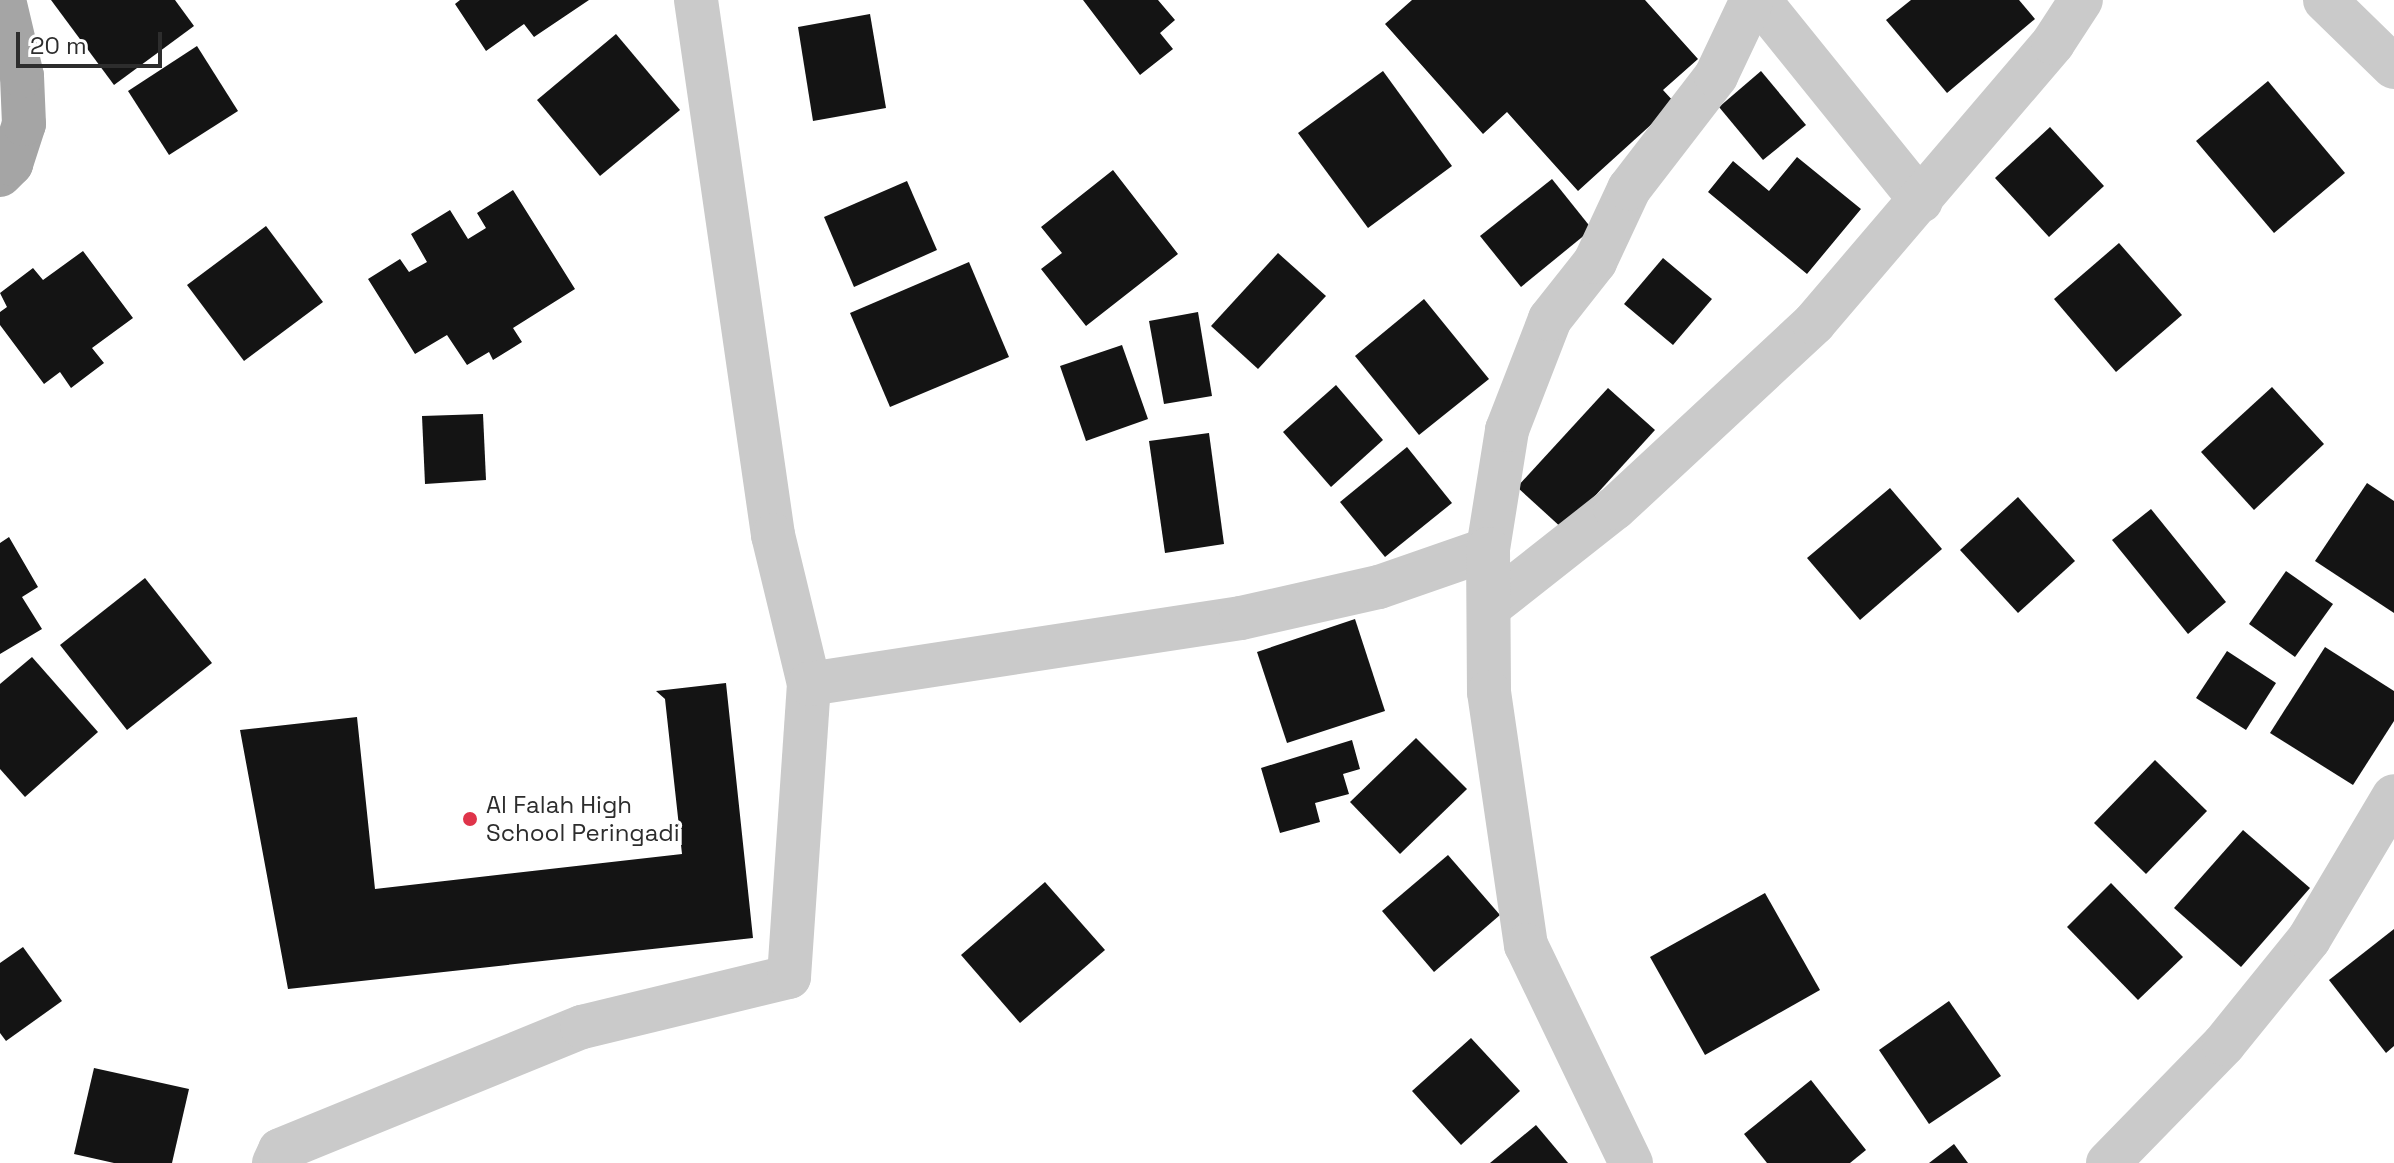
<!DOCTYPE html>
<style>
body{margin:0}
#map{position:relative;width:2394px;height:1163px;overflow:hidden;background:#fff;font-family:"Space Grotesk",sans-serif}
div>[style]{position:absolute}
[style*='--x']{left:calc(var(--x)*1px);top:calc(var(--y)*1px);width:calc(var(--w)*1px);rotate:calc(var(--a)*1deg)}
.building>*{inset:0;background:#141414}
.minor>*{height:44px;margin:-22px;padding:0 22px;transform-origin:22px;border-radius:22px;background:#cacaca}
.major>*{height:44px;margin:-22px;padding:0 22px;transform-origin:22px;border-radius:22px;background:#a5a5a5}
.dots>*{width:22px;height:22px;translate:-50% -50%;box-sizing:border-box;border:4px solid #fff;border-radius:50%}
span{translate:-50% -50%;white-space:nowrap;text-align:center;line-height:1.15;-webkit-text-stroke:8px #fff;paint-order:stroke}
.poi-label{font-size:24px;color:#2d2d2d}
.left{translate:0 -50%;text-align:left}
.scale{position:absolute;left:16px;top:32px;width:146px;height:36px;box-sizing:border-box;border:4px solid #2d2d2d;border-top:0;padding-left:10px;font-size:24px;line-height:28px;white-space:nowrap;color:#2d2d2d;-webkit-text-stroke:6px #fff;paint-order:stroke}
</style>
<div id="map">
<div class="building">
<i style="clip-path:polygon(51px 0,175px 0,194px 26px,114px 85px)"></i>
<i style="clip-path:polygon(460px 0,589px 0,534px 37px,524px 24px,486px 51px,455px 4px)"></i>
<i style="clip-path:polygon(1083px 0,1158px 0,1175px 20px,1160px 33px,1173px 49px,1140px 75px)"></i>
<i style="clip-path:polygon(1412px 0,1645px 0,1698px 59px,1663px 90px,1675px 103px,1578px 191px,1507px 112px,1483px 134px,1385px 24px)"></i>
<i style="clip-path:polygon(1911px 0,2019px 0,2035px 19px,1947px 93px,1886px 20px)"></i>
<i style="clip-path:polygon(870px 14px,886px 108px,813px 121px,798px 27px)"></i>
<i style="clip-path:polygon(616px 34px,680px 110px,600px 176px,537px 100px)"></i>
<i style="clip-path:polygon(197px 46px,238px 111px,169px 155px,128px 91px)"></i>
<i style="clip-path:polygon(1383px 71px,1452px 166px,1368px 228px,1298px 133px)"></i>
<i style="clip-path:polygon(1761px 71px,1806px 125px,1763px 160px,1719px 107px)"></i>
<i style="clip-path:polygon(2268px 81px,2345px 173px,2274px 233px,2196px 141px)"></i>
<i style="clip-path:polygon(2050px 127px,2104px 186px,2049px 237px,1995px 178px)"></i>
<i style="clip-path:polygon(1797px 157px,1861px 209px,1807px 274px,1708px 192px,1733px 161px,1769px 191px)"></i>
<i style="clip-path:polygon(1113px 170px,1178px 254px,1086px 326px,1041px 269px,1062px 253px,1041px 227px)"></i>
<i style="clip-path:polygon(1552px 179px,1592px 229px,1521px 287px,1480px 236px)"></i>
<i style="clip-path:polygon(907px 181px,937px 250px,854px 287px,824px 217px)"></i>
<i style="clip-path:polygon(513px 190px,575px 289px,513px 328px,522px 342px,493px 360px,489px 352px,467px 365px,447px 335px,415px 354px,368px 279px,400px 259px,409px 272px,427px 262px,411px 234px,450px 210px,468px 239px,486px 228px,477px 213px)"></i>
<i style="clip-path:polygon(266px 226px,323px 302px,244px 361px,187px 285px)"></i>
<i style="clip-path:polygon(2119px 243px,2182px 315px,2116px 372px,2054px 299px)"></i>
<i style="clip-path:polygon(83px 251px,133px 318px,92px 348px,104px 363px,71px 388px,60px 372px,44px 384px,0 325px,0 312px,7px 307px,0 293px,33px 268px,43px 280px)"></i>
<i style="clip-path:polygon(1278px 253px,1326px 296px,1258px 369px,1211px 326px)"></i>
<i style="clip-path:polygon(1663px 258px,1712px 299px,1673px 345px,1624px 304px)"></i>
<i style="clip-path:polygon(969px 262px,1009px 357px,890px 407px,850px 313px)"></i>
<i style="clip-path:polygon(1424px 299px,1489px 379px,1419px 435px,1355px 356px)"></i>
<i style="clip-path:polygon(1198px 312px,1212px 396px,1164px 404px,1149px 321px)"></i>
<i style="clip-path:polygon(1122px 345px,1148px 419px,1086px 441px,1060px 366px)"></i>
<i style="clip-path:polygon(1336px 385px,1383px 440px,1331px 487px,1283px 432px)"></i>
<i style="clip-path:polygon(2272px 387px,2324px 444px,2254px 510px,2201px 452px)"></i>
<i style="clip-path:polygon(1608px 388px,1655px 430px,1564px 530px,1517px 487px)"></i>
<i style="clip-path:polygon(483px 414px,486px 480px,425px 484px,422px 416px)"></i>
<i style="clip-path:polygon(1209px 433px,1224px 544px,1165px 553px,1149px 441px)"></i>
<i style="clip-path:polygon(1407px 447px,1452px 503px,1385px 557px,1340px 502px)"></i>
<i style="clip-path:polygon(2367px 483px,2394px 501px,2394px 613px,2315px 561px)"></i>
<i style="clip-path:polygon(1890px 488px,1942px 549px,1860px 620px,1807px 558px)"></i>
<i style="clip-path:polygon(2018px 497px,2075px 561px,2018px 613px,1960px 550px)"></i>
<i style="clip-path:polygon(2151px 509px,2226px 602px,2188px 634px,2112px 540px)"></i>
<i style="clip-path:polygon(9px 537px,38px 587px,22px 597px,42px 629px,0 654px,0 543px)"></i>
<i style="clip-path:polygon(2286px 571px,2333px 604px,2295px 657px,2249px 624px)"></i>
<i style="clip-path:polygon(145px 578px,212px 663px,127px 730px,60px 645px)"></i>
<i style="clip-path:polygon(1355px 619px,1385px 711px,1287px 743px,1257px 652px)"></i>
<i style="clip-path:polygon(2325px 647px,2394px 691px,2394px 721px,2353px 785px,2270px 733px)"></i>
<i style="clip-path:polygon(2227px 651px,2276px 683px,2246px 730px,2196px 698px)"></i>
<i style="clip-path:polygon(32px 657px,98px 732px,25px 797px,0 769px,0 684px)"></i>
<i style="clip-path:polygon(726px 683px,753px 938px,288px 989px,240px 730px,357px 717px,375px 889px,682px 854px,665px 699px,656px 691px)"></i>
<i style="clip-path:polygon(1416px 738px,1467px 789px,1400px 854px,1350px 802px)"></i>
<i style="clip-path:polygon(1352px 740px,1360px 769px,1343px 774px,1349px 794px,1315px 803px,1320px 822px,1280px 833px,1261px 768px)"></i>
<i style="clip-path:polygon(2155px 760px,2207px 811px,2146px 874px,2094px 823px)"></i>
<i style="clip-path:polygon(2243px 830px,2310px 888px,2241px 967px,2174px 908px)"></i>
<i style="clip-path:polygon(1448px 855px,1500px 915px,1434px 972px,1382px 911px)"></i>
<i style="clip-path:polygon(1045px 882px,1105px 950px,1020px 1023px,961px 955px)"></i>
<i style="clip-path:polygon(2111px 883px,2183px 957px,2138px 1000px,2067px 927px)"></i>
<i style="clip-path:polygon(1765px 893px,1820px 990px,1705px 1055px,1650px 957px)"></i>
<i style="clip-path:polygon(2394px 929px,2394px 1046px,2386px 1053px,2329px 980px)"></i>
<i style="clip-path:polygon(23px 947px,62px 1001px,6px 1041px,0 1033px,0 963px)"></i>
<i style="clip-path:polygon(1949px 1001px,2001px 1076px,1929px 1124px,1879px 1050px)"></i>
<i style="clip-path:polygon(1471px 1038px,1520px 1091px,1461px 1145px,1412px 1091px)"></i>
<i style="clip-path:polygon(94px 1068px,189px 1089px,172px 1163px,114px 1163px,74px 1154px)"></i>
<i style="clip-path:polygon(1811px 1080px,1866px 1150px,1850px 1163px,1767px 1163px,1744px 1134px)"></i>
<i style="clip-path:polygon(1536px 1125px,1568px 1163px,1490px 1163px)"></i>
<i style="clip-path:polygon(1954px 1144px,1968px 1163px,1929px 1163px)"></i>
</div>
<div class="minor">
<i style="--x:696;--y:0;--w:541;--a:81.81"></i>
<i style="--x:773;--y:535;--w:153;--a:76.4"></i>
<i style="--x:1759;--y:0;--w:258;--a:51.1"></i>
<i style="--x:2325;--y:0;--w:96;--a:44.2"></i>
<i style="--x:1488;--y:549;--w:121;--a:-80.9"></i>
<i style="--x:1507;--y:430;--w:119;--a:-68.8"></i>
<i style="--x:1550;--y:319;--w:73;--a:-51.7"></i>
<i style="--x:1595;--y:262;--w:81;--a:-65"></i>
<i style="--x:1629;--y:189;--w:143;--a:-52.4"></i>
<i style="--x:1716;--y:76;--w:84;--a:-64.7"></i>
<i style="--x:1489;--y:607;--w:160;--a:-38.2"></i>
<i style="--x:1615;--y:508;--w:272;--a:-42.9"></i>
<i style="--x:1814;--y:323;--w:368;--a:-49.5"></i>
<i style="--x:2053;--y:43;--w:51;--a:-56.9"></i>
<i style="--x:274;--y:1163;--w:14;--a:-65"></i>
<i style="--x:280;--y:1150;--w:326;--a:-22.2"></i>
<i style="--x:582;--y:1027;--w:213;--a:-13.6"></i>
<i style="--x:789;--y:977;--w:294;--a:-86.1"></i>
<i style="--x:809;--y:684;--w:437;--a:-8.7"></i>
<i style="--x:1241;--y:618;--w:141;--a:-12.7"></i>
<i style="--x:1379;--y:587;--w:115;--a:-19.2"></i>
<i style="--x:1488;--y:549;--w:143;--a:89.6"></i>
<i style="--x:1489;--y:692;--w:256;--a:81.7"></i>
<i style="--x:1526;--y:945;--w:242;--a:64.3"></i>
<i style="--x:2108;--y:1163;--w:166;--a:-45.7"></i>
<i style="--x:2224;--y:1044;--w:135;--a:-51"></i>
<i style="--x:2309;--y:939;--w:166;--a:-59.3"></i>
</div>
<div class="major">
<i style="--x:0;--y:175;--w:16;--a:-45"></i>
<i style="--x:11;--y:164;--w:42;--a:-72"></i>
<i style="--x:24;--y:124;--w:48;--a:-92.4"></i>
<i style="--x:22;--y:76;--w:78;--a:-103.3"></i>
</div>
<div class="dots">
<i style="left:470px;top:819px;background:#df344a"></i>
</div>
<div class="poi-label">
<span class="left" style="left:486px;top:819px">Al Falah High<br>School Peringadi</span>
</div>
<div class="scale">20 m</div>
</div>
